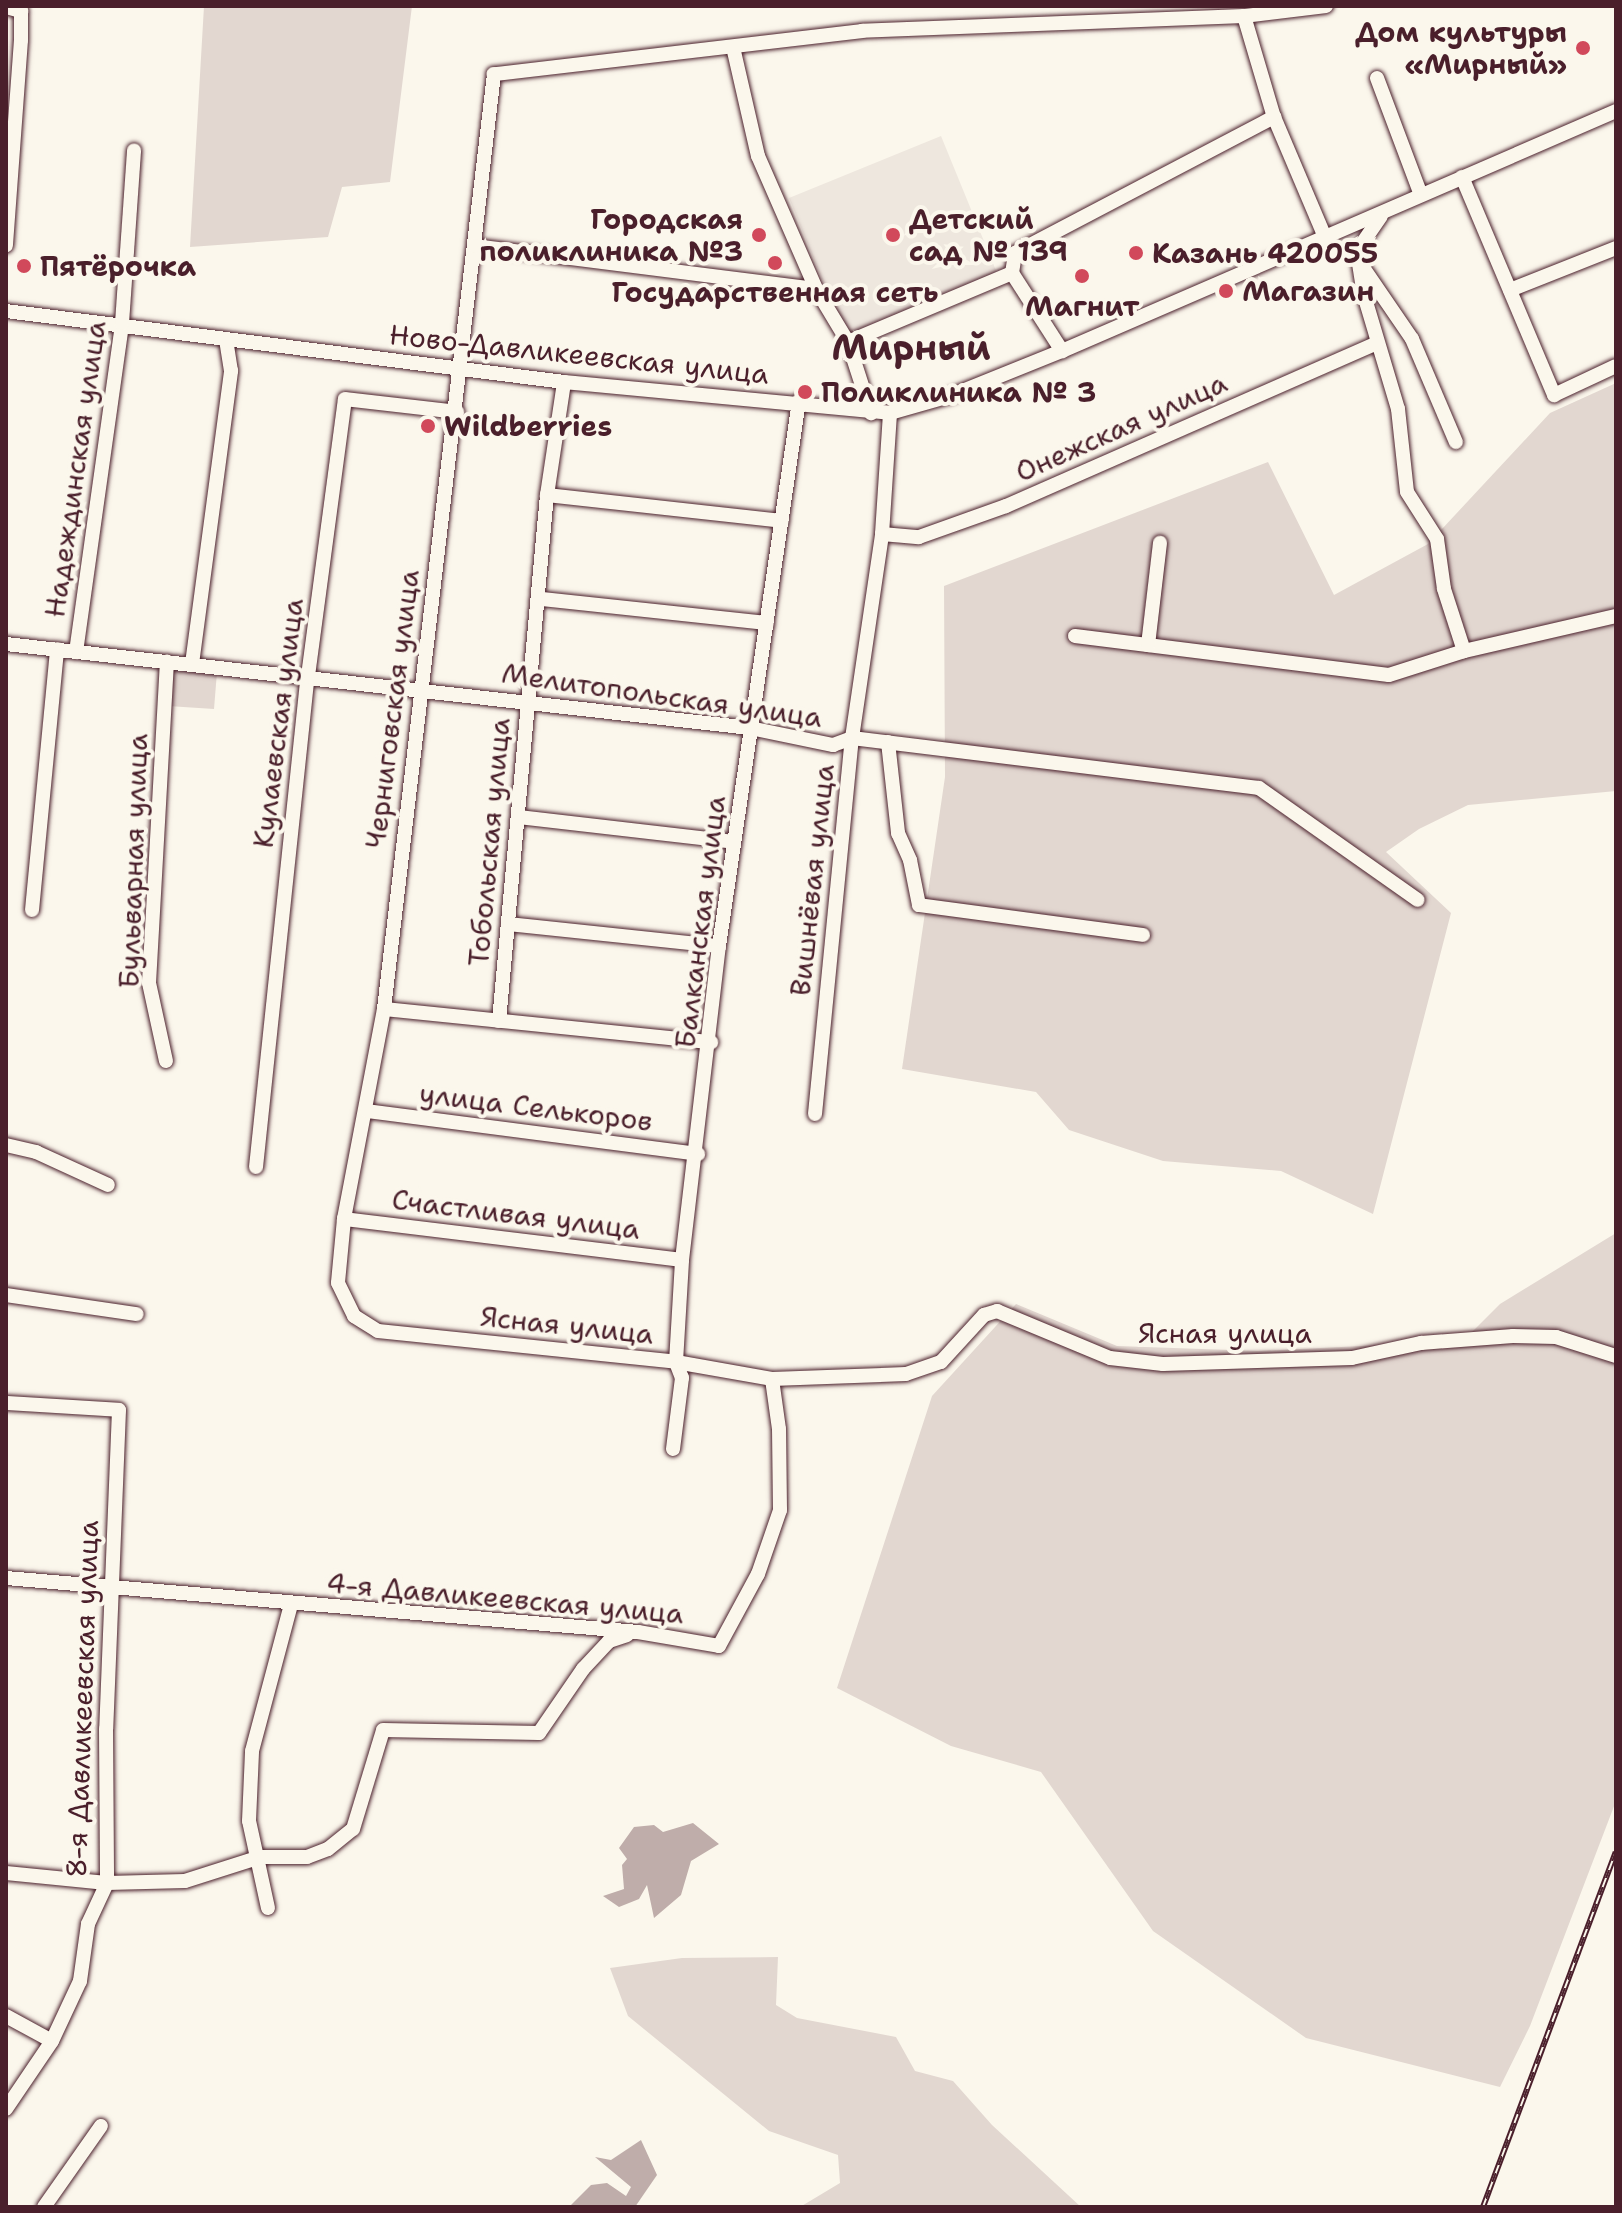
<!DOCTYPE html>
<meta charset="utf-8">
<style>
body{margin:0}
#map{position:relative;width:1622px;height:2213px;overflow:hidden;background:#fbf7ec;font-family:"Shantell Sans",sans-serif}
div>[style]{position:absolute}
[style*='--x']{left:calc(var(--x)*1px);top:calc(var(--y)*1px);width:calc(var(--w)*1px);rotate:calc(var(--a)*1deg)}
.built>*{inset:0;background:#eee7de}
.green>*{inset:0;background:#e2d7d0}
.water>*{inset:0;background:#bfadaa}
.roads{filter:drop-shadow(0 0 2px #4a1f2b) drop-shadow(0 0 2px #4a1f2b)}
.minor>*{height:14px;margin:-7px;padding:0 7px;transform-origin:7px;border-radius:7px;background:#fbf7ec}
.rail>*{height:6px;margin-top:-3px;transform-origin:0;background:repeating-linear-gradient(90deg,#fbf7ec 0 9px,#4a1f2b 0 18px);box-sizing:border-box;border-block:2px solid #4a1f2b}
.dots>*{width:22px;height:22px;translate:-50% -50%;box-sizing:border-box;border:4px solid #fbf7ec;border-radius:50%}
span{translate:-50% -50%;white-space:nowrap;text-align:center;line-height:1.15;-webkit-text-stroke:8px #fbf7ec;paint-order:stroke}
.poi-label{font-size:28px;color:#4a1f2b;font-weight:700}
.right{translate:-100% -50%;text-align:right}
.left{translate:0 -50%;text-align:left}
.street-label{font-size:28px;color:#4a1f2b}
.district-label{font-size:36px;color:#4a1f2b;font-weight:700}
.frame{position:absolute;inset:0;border:8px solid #4a1f2b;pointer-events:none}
</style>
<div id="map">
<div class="built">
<i style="clip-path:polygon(941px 136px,997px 273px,845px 335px,789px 198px)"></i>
</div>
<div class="green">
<i style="clip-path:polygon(204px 6px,412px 6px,390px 182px,342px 187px,328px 237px,190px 247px)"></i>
<i style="clip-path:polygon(1616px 383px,1616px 791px,1468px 805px,1419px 829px,1386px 852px,1451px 913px,1373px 1214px,1281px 1171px,1163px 1161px,1069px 1130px,1036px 1092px,902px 1069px,945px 777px,944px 586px,1268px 462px,1334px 595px,1428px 544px,1550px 413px)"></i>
<i style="clip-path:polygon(171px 668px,217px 672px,214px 709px,168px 706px)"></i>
<i style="clip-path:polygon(1616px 1233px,1616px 1801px,1530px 2026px,1500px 2087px,1306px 2038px,1153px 1931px,1041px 1772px,951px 1746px,837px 1688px,932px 1396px,1016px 1304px,1117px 1346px,1258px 1351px,1463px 1341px,1500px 1304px)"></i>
<i style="clip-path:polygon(778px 1957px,776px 2005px,797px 2018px,896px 2037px,915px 2071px,953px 2081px,992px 2125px,1081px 2207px,800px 2207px,840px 2183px,838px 2155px,769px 2131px,628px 2016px,610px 1968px,682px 1958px)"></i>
</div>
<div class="water">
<i style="clip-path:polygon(693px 1823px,719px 1844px,691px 1861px,681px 1895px,654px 1918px,647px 1885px,639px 1899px,619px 1907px,603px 1896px,624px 1889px,622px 1865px,627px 1859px,619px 1848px,634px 1827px,654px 1825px,663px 1832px)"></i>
<i style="clip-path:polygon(641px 2140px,657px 2175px,635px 2207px,569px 2207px,591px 2185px,607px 2183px,626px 2196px,631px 2187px,595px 2157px,611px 2160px)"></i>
</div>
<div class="roads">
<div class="minor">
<i style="--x:1326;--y:6;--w:83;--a:173"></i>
<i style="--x:1244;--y:16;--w:382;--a:177.8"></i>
<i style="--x:862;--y:31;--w:371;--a:173.3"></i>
<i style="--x:494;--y:74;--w:941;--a:96.71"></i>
<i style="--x:384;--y:1009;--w:214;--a:100.8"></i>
<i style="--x:344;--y:1219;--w:64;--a:95.4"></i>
<i style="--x:338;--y:1283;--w:37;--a:64"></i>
<i style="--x:354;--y:1316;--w:28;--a:32"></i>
<i style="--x:378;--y:1331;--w:300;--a:5.9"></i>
<i style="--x:676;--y:1362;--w:97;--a:10"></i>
<i style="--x:772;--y:1379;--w:134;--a:-2.1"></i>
<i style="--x:906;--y:1374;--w:37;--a:-19"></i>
<i style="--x:941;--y:1362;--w:64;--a:-47.5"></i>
<i style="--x:984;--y:1315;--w:14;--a:-17"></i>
<i style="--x:997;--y:1311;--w:122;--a:22.6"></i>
<i style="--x:1110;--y:1358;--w:53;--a:6.5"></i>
<i style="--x:1163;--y:1364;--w:189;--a:-1.8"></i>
<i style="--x:1352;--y:1358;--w:71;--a:-12.3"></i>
<i style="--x:1421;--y:1343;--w:92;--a:-4.4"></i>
<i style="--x:1513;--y:1336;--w:43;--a:1.3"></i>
<i style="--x:1556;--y:1337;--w:63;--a:17.6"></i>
<i style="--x:6;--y:7;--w:16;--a:15"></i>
<i style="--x:21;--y:11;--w:29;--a:90"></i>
<i style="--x:21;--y:40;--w:206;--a:94.2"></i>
<i style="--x:1244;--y:16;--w:105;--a:73.5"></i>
<i style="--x:1274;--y:117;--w:130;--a:67"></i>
<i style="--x:733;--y:47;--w:112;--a:77.1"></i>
<i style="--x:758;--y:156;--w:145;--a:66.4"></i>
<i style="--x:816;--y:289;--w:62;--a:58.9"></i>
<i style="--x:848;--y:342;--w:75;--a:72.1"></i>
<i style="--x:1377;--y:78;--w:125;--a:69.4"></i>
<i style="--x:1462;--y:177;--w:237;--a:67.1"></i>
<i style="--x:1554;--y:395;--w:68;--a:-25.1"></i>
<i style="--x:1381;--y:216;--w:42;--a:124.4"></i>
<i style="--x:1357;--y:251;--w:45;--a:81"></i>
<i style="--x:1364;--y:295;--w:119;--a:73.4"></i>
<i style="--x:1398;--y:409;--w:83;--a:83.8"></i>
<i style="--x:1407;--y:492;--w:56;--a:57.4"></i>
<i style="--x:1437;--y:539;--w:50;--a:82"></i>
<i style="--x:1444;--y:589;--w:65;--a:72.1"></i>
<i style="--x:475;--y:246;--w:344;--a:7.2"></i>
<i style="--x:1360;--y:263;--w:92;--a:55.6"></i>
<i style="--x:1412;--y:339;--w:112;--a:66.9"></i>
<i style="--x:1012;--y:273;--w:93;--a:57.3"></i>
<i style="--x:1510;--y:290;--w:114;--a:-21.6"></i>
<i style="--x:6;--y:311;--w:562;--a:7.25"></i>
<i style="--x:564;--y:382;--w:327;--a:5.4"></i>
<i style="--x:890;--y:413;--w:62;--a:-15.8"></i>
<i style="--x:950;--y:396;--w:121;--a:-21.9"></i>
<i style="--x:1062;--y:351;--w:604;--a:-23.42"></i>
<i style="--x:848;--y:342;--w:178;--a:-22.8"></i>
<i style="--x:1012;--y:273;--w:20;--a:-81"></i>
<i style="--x:1015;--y:253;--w:293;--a:-27.7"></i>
<i style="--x:547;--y:495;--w:236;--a:6.3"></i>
<i style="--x:882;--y:534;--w:37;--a:5"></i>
<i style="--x:919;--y:537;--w:92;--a:-19.6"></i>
<i style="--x:1006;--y:506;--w:403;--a:-23.7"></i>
<i style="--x:542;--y:599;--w:226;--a:6.1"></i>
<i style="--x:1075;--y:636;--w:316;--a:7.1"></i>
<i style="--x:1389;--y:675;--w:79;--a:-17.7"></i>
<i style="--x:1464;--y:651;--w:156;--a:-13"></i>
<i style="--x:6;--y:644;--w:749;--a:6.44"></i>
<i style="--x:750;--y:728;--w:85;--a:11.6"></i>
<i style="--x:833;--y:745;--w:20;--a:-20"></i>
<i style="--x:852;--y:738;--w:410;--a:7"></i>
<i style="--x:1259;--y:788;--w:194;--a:35.2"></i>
<i style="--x:1148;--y:645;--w:103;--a:-83.3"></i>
<i style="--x:76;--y:652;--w:332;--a:-82"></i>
<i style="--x:122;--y:323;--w:173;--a:-86"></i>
<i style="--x:192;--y:664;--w:296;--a:-82.4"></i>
<i style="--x:231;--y:371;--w:30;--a:-99"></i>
<i style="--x:888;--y:742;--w:92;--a:83.7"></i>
<i style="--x:898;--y:833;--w:30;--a:66"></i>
<i style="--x:910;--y:860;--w:46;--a:78.7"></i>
<i style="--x:919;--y:905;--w:226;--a:7.6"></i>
<i style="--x:519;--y:817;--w:216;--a:6.6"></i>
<i style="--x:32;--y:910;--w:262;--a:-84.5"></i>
<i style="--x:508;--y:924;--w:212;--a:6"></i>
<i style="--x:384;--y:1009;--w:329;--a:5.8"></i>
<i style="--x:499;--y:1021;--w:528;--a:-84.79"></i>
<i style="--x:547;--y:495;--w:114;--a:-81.4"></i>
<i style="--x:166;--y:1061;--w:80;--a:-102.3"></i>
<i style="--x:149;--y:983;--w:322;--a:-86.8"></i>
<i style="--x:367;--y:1111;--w:334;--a:7.4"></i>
<i style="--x:815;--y:1114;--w:378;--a:-84.4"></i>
<i style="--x:852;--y:738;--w:206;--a:-81.6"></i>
<i style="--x:882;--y:534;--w:121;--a:-86.2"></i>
<i style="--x:6;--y:1145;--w:31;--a:13"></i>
<i style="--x:36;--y:1152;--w:79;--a:24.6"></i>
<i style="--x:256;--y:1167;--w:494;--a:-84"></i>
<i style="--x:308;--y:676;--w:279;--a:-82.4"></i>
<i style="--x:345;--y:399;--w:113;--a:6.6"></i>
<i style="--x:344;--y:1219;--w:340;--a:6.9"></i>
<i style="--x:6;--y:1295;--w:132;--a:8.3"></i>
<i style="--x:6;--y:1403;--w:113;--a:3.5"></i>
<i style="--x:119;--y:1410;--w:319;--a:92.3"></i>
<i style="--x:106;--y:1729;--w:154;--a:89.6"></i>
<i style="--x:107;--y:1883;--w:45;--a:114.9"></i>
<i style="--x:88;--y:1924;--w:58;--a:98"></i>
<i style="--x:80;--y:1981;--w:66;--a:115"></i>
<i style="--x:52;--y:2041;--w:82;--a:124.1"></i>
<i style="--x:673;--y:1449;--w:72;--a:-82.8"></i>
<i style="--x:682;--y:1378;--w:17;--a:-111"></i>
<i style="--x:676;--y:1362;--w:102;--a:-86.6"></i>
<i style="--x:682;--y:1260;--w:316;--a:-83.3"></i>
<i style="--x:719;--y:946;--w:551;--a:-81.65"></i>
<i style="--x:6;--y:1578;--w:634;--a:4.88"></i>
<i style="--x:638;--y:1632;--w:82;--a:9.8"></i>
<i style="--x:719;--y:1646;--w:82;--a:-61.6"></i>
<i style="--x:758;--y:1574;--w:68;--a:-71"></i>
<i style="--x:780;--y:1510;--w:81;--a:-90.7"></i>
<i style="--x:779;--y:1429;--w:50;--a:-98"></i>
<i style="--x:6;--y:1873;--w:101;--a:5.7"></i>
<i style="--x:107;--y:1883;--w:78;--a:-1.5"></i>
<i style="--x:185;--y:1881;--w:79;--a:-17.7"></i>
<i style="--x:260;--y:1857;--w:47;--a:0"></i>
<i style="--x:307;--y:1857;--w:22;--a:-21"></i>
<i style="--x:328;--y:1849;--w:32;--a:-39"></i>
<i style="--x:353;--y:1829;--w:103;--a:-73.1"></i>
<i style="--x:383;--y:1730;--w:156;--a:1.1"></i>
<i style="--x:539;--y:1733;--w:78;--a:-55.5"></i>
<i style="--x:583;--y:1669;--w:38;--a:-47"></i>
<i style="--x:609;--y:1641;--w:19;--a:-18"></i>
<i style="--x:268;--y:1908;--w:89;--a:-102.3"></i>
<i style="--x:249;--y:1821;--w:70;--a:-87.5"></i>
<i style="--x:252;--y:1751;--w:152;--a:-75.1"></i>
<i style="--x:6;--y:2016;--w:52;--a:28.5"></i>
<i style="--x:44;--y:2207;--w:99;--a:-54.9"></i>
</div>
</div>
<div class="rail">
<i style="--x:1483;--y:2207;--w:379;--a:-69.5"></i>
</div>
<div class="dots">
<i style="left:1583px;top:48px;background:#d1495b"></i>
<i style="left:759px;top:235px;background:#d1495b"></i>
<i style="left:893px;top:235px;background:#d1495b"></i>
<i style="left:1136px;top:253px;background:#d1495b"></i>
<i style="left:775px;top:263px;background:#d1495b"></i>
<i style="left:24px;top:266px;background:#d1495b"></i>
<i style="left:1082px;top:276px;background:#d1495b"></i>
<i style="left:1226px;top:291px;background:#d1495b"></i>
<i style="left:805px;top:392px;background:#d1495b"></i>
<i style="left:428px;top:426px;background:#d1495b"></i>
</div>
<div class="poi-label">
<span class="right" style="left:1567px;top:48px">Дом культуры<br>«Мирный»</span>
<span class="right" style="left:743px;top:235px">Городская<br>поликлиника №3</span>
<span class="left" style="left:909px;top:235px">Детский<br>сад № 139</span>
<span class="left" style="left:1152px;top:253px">Казань 420055</span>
<span class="left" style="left:40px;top:266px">Пятёрочка</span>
<span class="left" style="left:1242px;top:291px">Магазин</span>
<span style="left:775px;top:292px">Государственная сеть</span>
<span style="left:1082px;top:306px">Магнит</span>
<span class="left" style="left:821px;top:392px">Поликлиника № 3</span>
<span class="left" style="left:444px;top:426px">Wildberries</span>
</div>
<div class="street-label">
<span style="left:579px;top:354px;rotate:6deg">Ново-Давликеевская улица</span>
<span style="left:1121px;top:427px;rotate:-24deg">Онежская улица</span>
<span style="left:75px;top:469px;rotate:-82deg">Надеждинская улица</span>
<span style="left:662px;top:695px;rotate:8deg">Мелитопольская улица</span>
<span style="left:392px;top:709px;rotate:-83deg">Черниговская улица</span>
<span style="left:278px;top:723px;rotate:-83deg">Кулаевская улица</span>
<span style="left:489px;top:842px;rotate:-85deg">Тобольская улица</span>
<span style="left:133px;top:861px;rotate:-88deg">Бульварная улица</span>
<span style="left:812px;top:880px;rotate:-84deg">Вишнёвая улица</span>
<span style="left:700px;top:922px;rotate:-83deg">Балканская улица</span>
<span style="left:536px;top:1107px;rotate:7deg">улица Селькоров</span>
<span style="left:516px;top:1214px;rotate:7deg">Счастливая улица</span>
<span style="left:567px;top:1325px;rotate:6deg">Ясная улица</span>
<span style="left:1225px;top:1333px">Ясная улица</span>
<span style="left:505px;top:1598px;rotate:5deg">4-я Давликеевская улица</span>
<span style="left:82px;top:1699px;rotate:-88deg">8-я Давликеевская улица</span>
</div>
<div class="district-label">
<span style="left:911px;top:348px">Мирный</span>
</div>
<div class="frame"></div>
</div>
